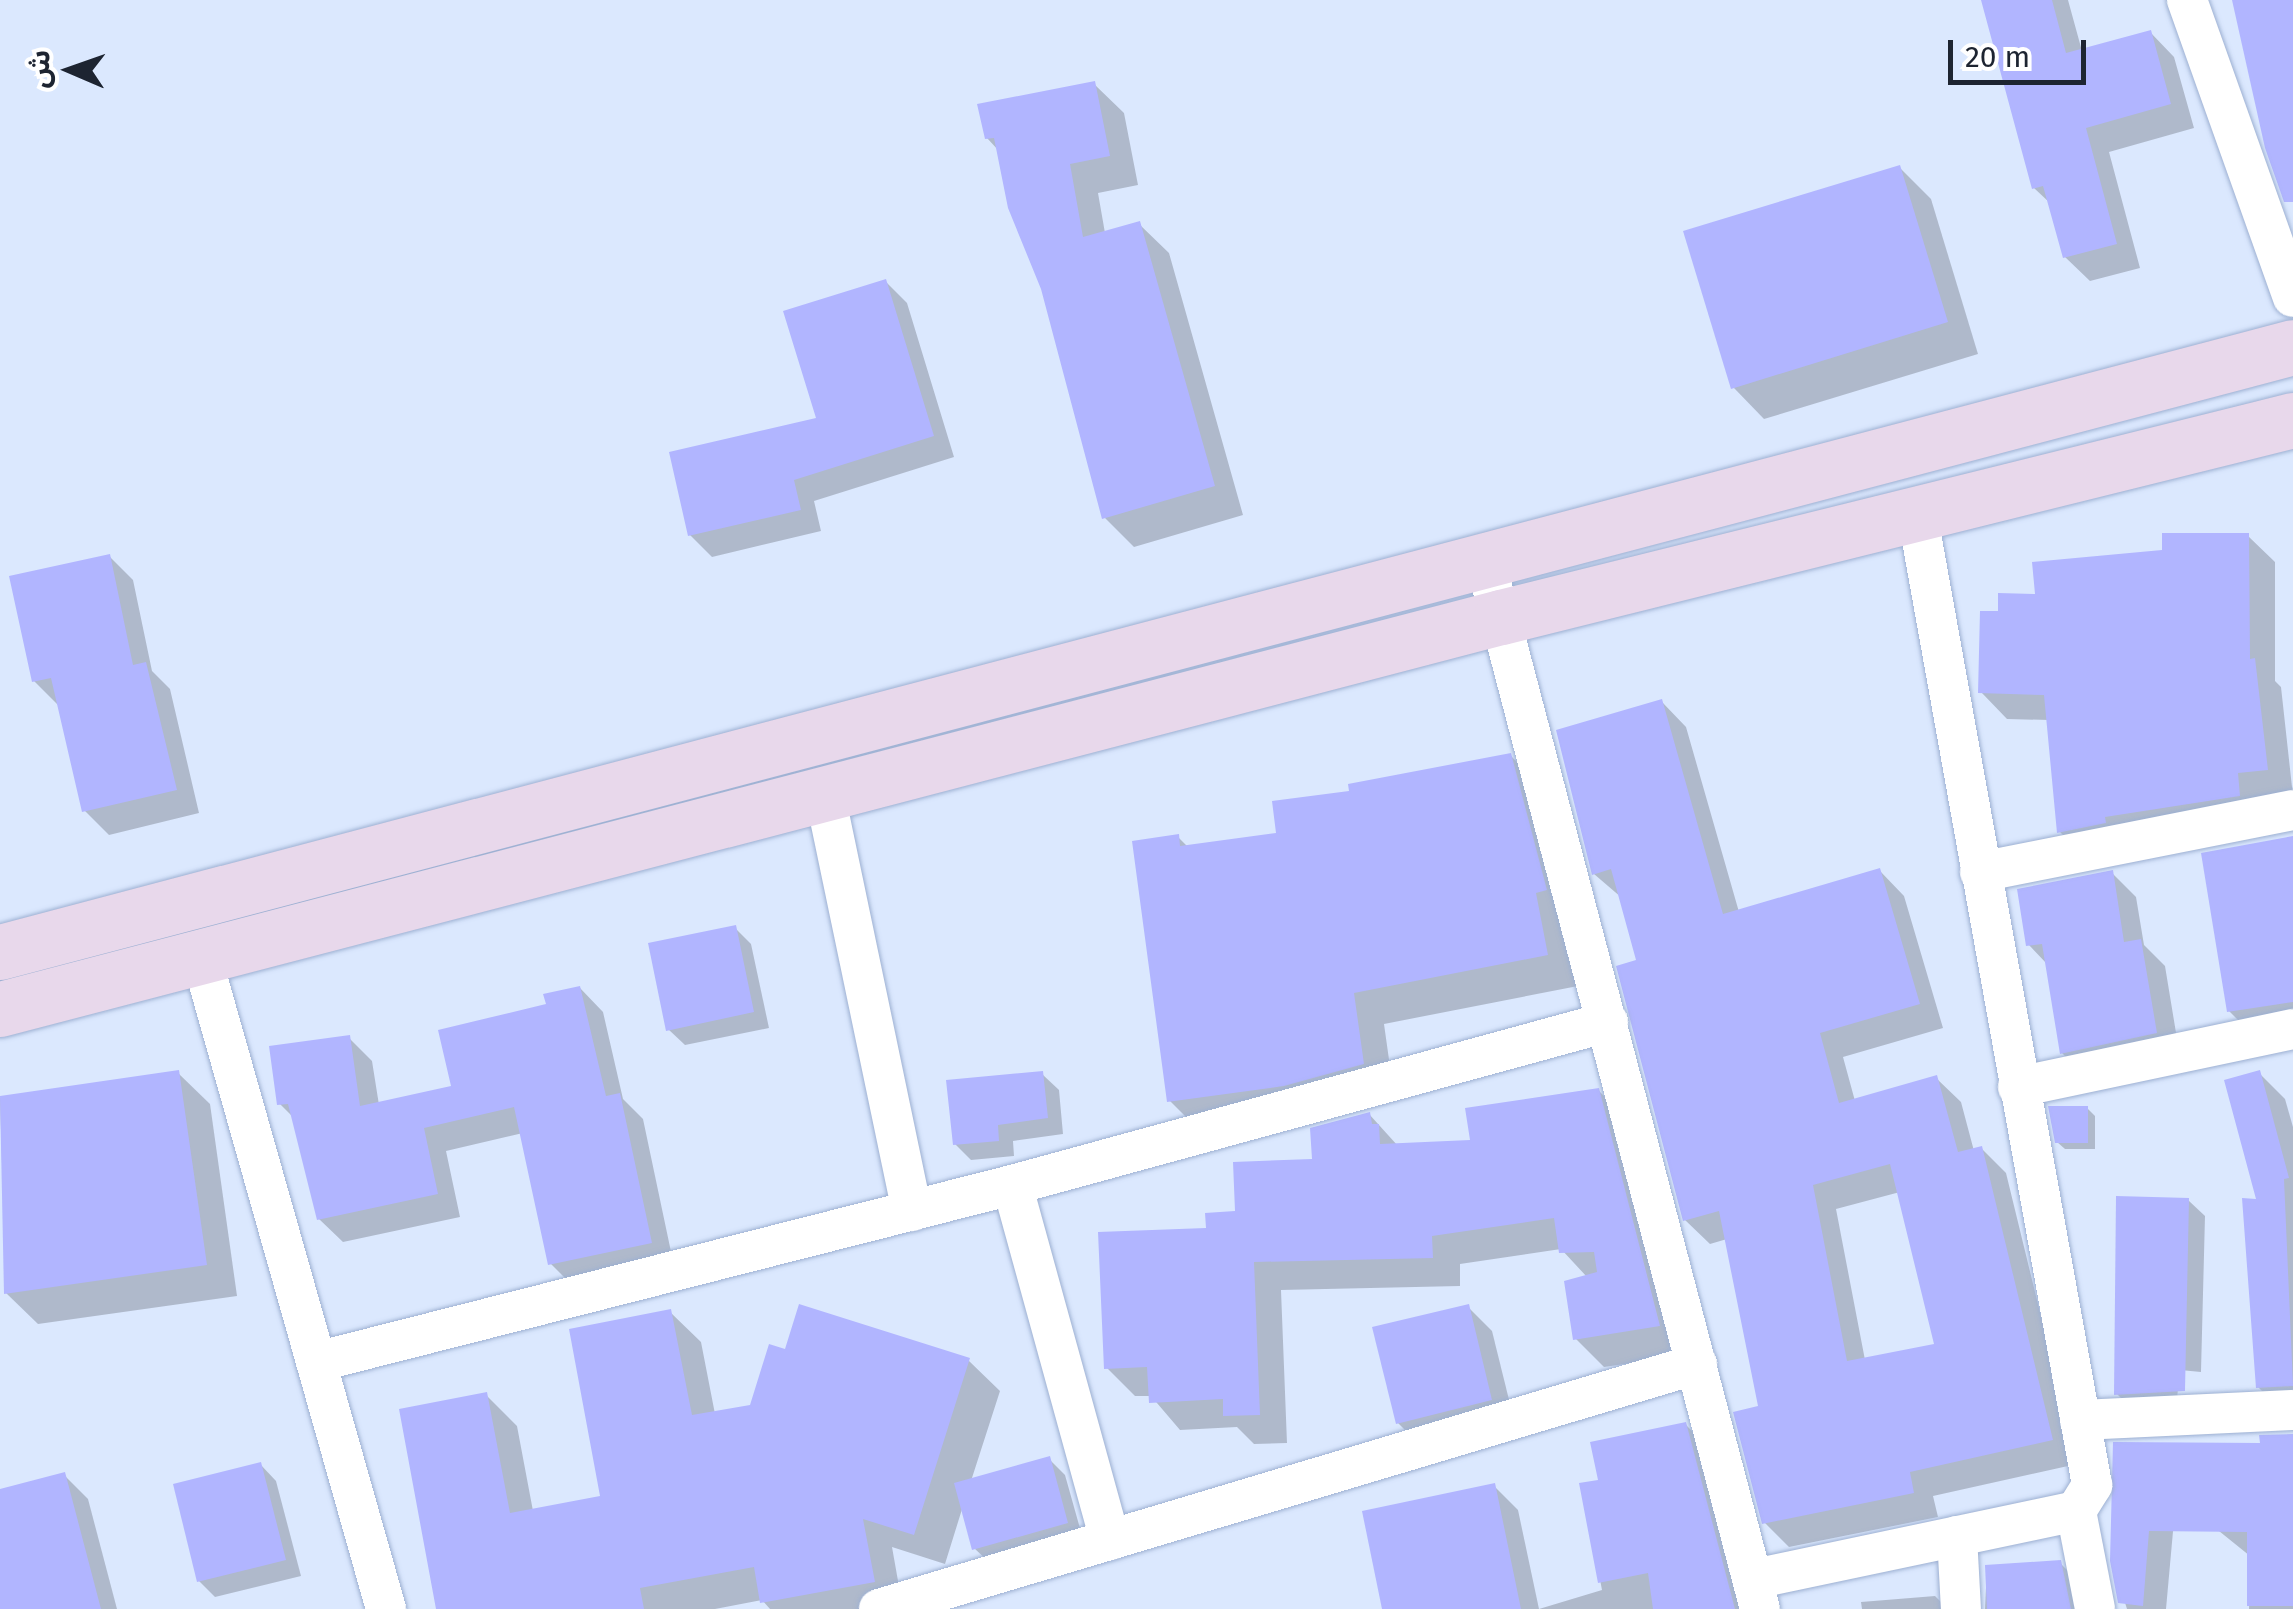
<!DOCTYPE html>
<meta charset="utf-8">
<style>
body{margin:0}
#map{position:relative;width:2293px;height:1609px;overflow:hidden;background:#dbe8fe;font-family:"Fira Sans","Noto Sans Arabic",sans-serif}
div>[style]{position:absolute}
[style*='--x']{left:calc(var(--x)*1px);top:calc(var(--y)*1px);width:calc(var(--w)*1px);rotate:calc(var(--a)*1deg)}
.shadow>*{inset:0;background:#0003}
.building>*{inset:0;background:#b1b5ff}
.roads{filter:drop-shadow(0 0 2px #9db0d2) drop-shadow(0 0 2px #9db0d2)}
.minor>*{height:40px;margin:-20px;padding:0 20px;transform-origin:20px;border-radius:20px;background:#fff}
.secondary>*{height:55px;margin:-27.5px;padding:0 27.5px;transform-origin:27.5px;border-radius:27.5px;background:#e8d8eb}
span{translate:-50% -50%;white-space:nowrap;text-align:center;line-height:1.15;-webkit-text-stroke:9px #fff;paint-order:stroke}
.north{position:absolute;left:20px;top:20px;width:100px;height:100px;-webkit-text-stroke:8px #fff;paint-order:stroke;rotate:272deg;font-size:28px;font-weight:700;line-height:40px;text-align:center;color:#1d2431}
.north::after{content:'';display:block;margin:auto;width:35px;height:45px;background:#1d2431;clip-path:polygon(50% 0,100% 100%,50% 72%,0 100%)}
.scale{position:absolute;left:1948px;top:40px;width:138px;height:45px;box-sizing:border-box;border:5px solid #1d2431;border-top:0;padding-left:12px;font-size:30px;line-height:35px;white-space:nowrap;color:#1d2431;-webkit-text-stroke:8px #fff;paint-order:stroke}
</style>
<div id="map">
<div class="shadow">
<i style="clip-path:polygon(1983px 0,2068px 0,2082px 51px,2150px 32px,2174px 57px,2194px 128px,2109px 152px,2140px 268px,2090px 281px,2065px 257px,2051px 204px,2034px 188px)"></i>
<i style="clip-path:polygon(1094px 84px,1124px 113px,1138px 185px,1098px 193px,1105px 233px,1139px 224px,1169px 253px,1243px 515px,1134px 547px,1104px 517px,1043px 288px,999px 151px,987px 138px)"></i>
<i style="clip-path:polygon(1900px 168px,1931px 199px,1978px 354px,1764px 419px,1733px 387px)"></i>
<i style="clip-path:polygon(886px 282px,907px 303px,954px 457px,814px 501px,821px 531px,712px 557px,690px 535px,819px 420px)"></i>
<i style="clip-path:polygon(2248px 536px,2275px 562px,2275px 681px,2281px 687px,2293px 796px,2086px 858px,2059px 831px,2049px 720px,2007px 719px,1981px 692px,2001px 614px,2165px 552px)"></i>
<i style="clip-path:polygon(109px 556px,133px 580px,152px 671px,170px 689px,199px 813px,109px 835px,85px 811px,58px 705px,34px 681px)"></i>
<i style="clip-path:polygon(evenodd,1662px 702px,1686px 727px,1739px 912px,1880px 871px,1904px 896px,1943px 1028px,1843px 1057px,1855px 1101px,1936px 1078px,1961px 1102px,1974px 1151px,1982px 1149px,2006px 1173px,2077px 1464px,1933px 1496px,1938px 1517px,1789px 1547px,1764px 1522px,1761px 1408px,1727px 1239px,1710px 1244px,1685px 1220px,1640px 962px,1622px 898px,1594px 874px,1662px 702px,1900px 1192px,1937px 1346px,1865px 1360px,1836px 1209px,1900px 1192px)"></i>
<i style="clip-path:polygon(1510px 755px,1542px 787px,1578px 986px,1384px 1024px,1394px 1095px,1201px 1132px,1170px 1101px,1178px 837px,1189px 848px,1279px 835px,1352px 793px)"></i>
<i style="clip-path:polygon(2293px 839px,2293px 1029px,2253px 1035px,2229px 1011px)"></i>
<i style="clip-path:polygon(2112px 873px,2136px 897px,2144px 945px,2165px 966px,2180px 1057px,2086px 1077px,2062px 1053px,2047px 964px,2029px 945px)"></i>
<i style="clip-path:polygon(735px 928px,751px 944px,769px 1028px,685px 1045px,668px 1029px)"></i>
<i style="clip-path:polygon(580px 988px,603px 1012px,623px 1099px,643px 1119px,674px 1266px,574px 1287px,551px 1264px,523px 1133px,446px 1151px,460px 1217px,343px 1242px,319px 1219px,294px 1118px,280px 1104px,349px 1038px,372px 1061px,379px 1105px,454px 1088px,549px 1006px)"></i>
<i style="clip-path:polygon(178px 1073px,210px 1104px,237px 1296px,38px 1324px,6px 1293px,0 1098px)"></i>
<i style="clip-path:polygon(2259px 1073px,2285px 1099px,2293px 1127px,2293px 1413px,2284px 1413px,2258px 1387px)"></i>
<i style="clip-path:polygon(1042px 1074px,1059px 1090px,1063px 1134px,1013px 1141px,1014px 1156px,971px 1160px,955px 1144px)"></i>
<i style="clip-path:polygon(1598px 1090px,1627px 1119px,1687px 1355px,1604px 1367px,1575px 1338px,1587px 1277px,1561px 1249px,1460px 1264px,1460px 1286px,1281px 1290px,1287px 1443px,1254px 1444px,1237px 1427px,1180px 1430px,1151px 1396px,1135px 1396px,1107px 1368px,1209px 1230px,1315px 1161px,1369px 1114px,1398px 1146px,1473px 1142px)"></i>
<i style="clip-path:polygon(2087px 1108px,2095px 1116px,2095px 1149px,2065px 1149px,2057px 1142px)"></i>
<i style="clip-path:polygon(2188px 1200px,2205px 1216px,2201px 1372px,2180px 1370px,2176px 1408px,2133px 1410px,2117px 1394px)"></i>
<i style="clip-path:polygon(1468px 1307px,1492px 1331px,1515px 1424px,1422px 1447px,1398px 1423px)"></i>
<i style="clip-path:polygon(670px 1312px,701px 1342px,715px 1414px,752px 1407px,786px 1353px,969px 1361px,1000px 1391px,971px 1481px,1049px 1459px,1065px 1475px,1083px 1539px,991px 1564px,974px 1548px,963px 1506px,945px 1564px,892px 1547px,903px 1609px,770px 1609px,762px 1600px,715px 1609px,439px 1609px,486px 1395px,517px 1426px,533px 1511px,603px 1498px)"></i>
<i style="clip-path:polygon(1686px 1425px,1707px 1446px,1750px 1609px,1539px 1609px,1602px 1590px,1582px 1485px,1601px 1482px)"></i>
<i style="clip-path:polygon(2293px 1434px,2293px 1609px,2249px 1609px,2250px 1556px,2219px 1531px,2262px 1446px)"></i>
<i style="clip-path:polygon(260px 1464px,276px 1481px,301px 1576px,215px 1597px,199px 1581px)"></i>
<i style="clip-path:polygon(2179px 1465px,2166px 1609px,2127px 1609px,2112px 1561px)"></i>
<i style="clip-path:polygon(64px 1475px,88px 1499px,117px 1609px,8px 1609px,0 1580px,0 1492px)"></i>
<i style="clip-path:polygon(1494px 1486px,1518px 1510px,1539px 1609px,1385px 1609px)"></i>
<i style="clip-path:polygon(2060px 1563px,2086px 1589px,2091px 1609px,1985px 1609px,1987px 1567px)"></i>
<i style="clip-path:polygon(1935px 1596px,1948px 1609px,1862px 1609px,1861px 1602px)"></i>
</div>
<div class="building">
<i style="clip-path:polygon(1981px 0,2052px 0,2066px 53px,2151px 30px,2171px 104px,2086px 128px,2117px 244px,2063px 258px,2043px 186px,2032px 189px)"></i>
<i style="clip-path:polygon(2232px 0,2293px 0,2293px 202px,2284px 202px,2265px 148px)"></i>
<i style="clip-path:polygon(1095px 81px,1110px 156px,1070px 164px,1083px 237px,1140px 221px,1215px 486px,1102px 519px,1041px 289px,1008px 208px,994px 138px,985px 139px,977px 104px)"></i>
<i style="clip-path:polygon(1900px 165px,1948px 322px,1731px 389px,1683px 231px)"></i>
<i style="clip-path:polygon(886px 279px,934px 436px,794px 480px,801px 510px,688px 536px,669px 452px,816px 418px,783px 311px)"></i>
<i style="clip-path:polygon(2162px 533px,2249px 533px,2250px 659px,2255px 658px,2268px 770px,2238px 773px,2240px 796px,2105px 817px,2106px 823px,2057px 833px,2044px 695px,1978px 693px,1980px 611px,1998px 611px,1998px 593px,2035px 594px,2032px 562px,2162px 550px)"></i>
<i style="clip-path:polygon(110px 554px,133px 665px,146px 662px,177px 790px,82px 812px,51px 678px,32px 682px,9px 576px)"></i>
<i style="clip-path:polygon(evenodd,1662px 699px,1723px 914px,1880px 868px,1920px 1004px,1820px 1033px,1839px 1103px,1937px 1075px,1958px 1152px,1982px 1146px,2053px 1440px,1910px 1472px,1914px 1493px,1762px 1524px,1733px 1412px,1758px 1406px,1719px 1211px,1683px 1221px,1616px 966px,1636px 960px,1611px 869px,1592px 875px,1556px 730px,1662px 699px,1890px 1164px,1934px 1344px,1847px 1361px,1813px 1185px,1890px 1164px)"></i>
<i style="clip-path:polygon(1511px 753px,1547px 890px,1536px 893px,1548px 955px,1354px 993px,1364px 1064px,1284px 1086px,1167px 1102px,1132px 841px,1179px 834px,1180px 846px,1276px 833px,1272px 801px,1349px 791px,1348px 784px)"></i>
<i style="clip-path:polygon(2293px 836px,2293px 1002px,2227px 1012px,2201px 853px)"></i>
<i style="clip-path:polygon(2113px 870px,2124px 942px,2141px 939px,2157px 1033px,2060px 1054px,2042px 944px,2026px 946px,2017px 889px)"></i>
<i style="clip-path:polygon(736px 925px,754px 1012px,666px 1031px,648px 943px)"></i>
<i style="clip-path:polygon(580px 986px,606px 1096px,620px 1093px,652px 1243px,548px 1265px,514px 1107px,424px 1128px,438px 1194px,317px 1220px,288px 1104px,277px 1105px,269px 1046px,350px 1035px,360px 1106px,451px 1086px,438px 1030px,546px 1004px,543px 994px)"></i>
<i style="clip-path:polygon(179px 1070px,207px 1265px,4px 1294px,0 1096px)"></i>
<i style="clip-path:polygon(2260px 1070px,2289px 1178px,2284px 1179px,2293px 1386px,2256px 1388px,2242px 1198px,2256px 1199px,2224px 1080px)"></i>
<i style="clip-path:polygon(1043px 1071px,1048px 1118px,998px 1125px,999px 1141px,953px 1145px,946px 1080px)"></i>
<i style="clip-path:polygon(1599px 1088px,1660px 1326px,1573px 1340px,1564px 1281px,1597px 1272px,1594px 1252px,1559px 1253px,1554px 1218px,1432px 1236px,1433px 1258px,1254px 1262px,1260px 1415px,1223px 1416px,1223px 1399px,1149px 1403px,1147px 1367px,1104px 1369px,1098px 1232px,1206px 1228px,1205px 1213px,1235px 1211px,1233px 1162px,1312px 1159px,1310px 1128px,1370px 1112px,1372px 1124px,1379px 1124px,1380px 1144px,1470px 1140px,1465px 1108px)"></i>
<i style="clip-path:polygon(2048px 1106px,2088px 1106px,2088px 1143px,2055px 1143px)"></i>
<i style="clip-path:polygon(2116px 1196px,2189px 1198px,2185px 1391px,2114px 1395px)"></i>
<i style="clip-path:polygon(799px 1304px,970px 1358px,914px 1535px,863px 1519px,875px 1582px,760px 1603px,754px 1567px,640px 1588px,644px 1609px,436px 1609px,399px 1409px,487px 1392px,510px 1513px,600px 1496px,569px 1329px,671px 1309px,692px 1415px,750px 1405px,769px 1344px,785px 1349px)"></i>
<i style="clip-path:polygon(1469px 1304px,1492px 1400px,1396px 1424px,1372px 1327px)"></i>
<i style="clip-path:polygon(1686px 1422px,1735px 1609px,1653px 1609px,1648px 1573px,1598px 1583px,1579px 1483px,1598px 1480px,1590px 1442px)"></i>
<i style="clip-path:polygon(2293px 1434px,2293px 1606px,2247px 1606px,2247px 1532px,2149px 1531px,2143px 1606px,2118px 1603px,2110px 1561px,2113px 1442px,2260px 1443px,2259px 1435px)"></i>
<i style="clip-path:polygon(1050px 1456px,1068px 1523px,972px 1550px,954px 1483px)"></i>
<i style="clip-path:polygon(261px 1462px,286px 1560px,197px 1582px,173px 1484px)"></i>
<i style="clip-path:polygon(65px 1472px,101px 1609px,0 1609px,0 1489px)"></i>
<i style="clip-path:polygon(1495px 1483px,1521px 1609px,1382px 1609px,1362px 1511px)"></i>
<i style="clip-path:polygon(2061px 1560px,2071px 1609px,1987px 1609px,1985px 1565px)"></i>
</div>
<div class="roads">
<div class="minor">
<i style="--x:2187;--y:0;--w:315;--a:70.4"></i>
<i style="--x:1485;--y:560;--w:1084;--a:75.31"></i>
<i style="--x:825;--y:795;--w:425;--a:78.2"></i>
<i style="--x:1980;--y:872;--w:319;--a:-11.2"></i>
<i style="--x:202;--y:959;--w:676;--a:74.19"></i>
<i style="--x:2018;--y:1087;--w:281;--a:-11.9"></i>
<i style="--x:316;--y:1362;--w:718;--a:-14.27"></i>
<i style="--x:2080;--y:1420;--w:213;--a:-2.7"></i>
<i style="--x:2076;--y:1511;--w:100;--a:79"></i>
<i style="--x:1957;--y:1536;--w:73;--a:86.9"></i>
<i style="--x:1110;--y:1540;--w:368;--a:-105.4"></i>
<i style="--x:1012;--y:1185;--w:618;--a:-15.3"></i>
<i style="--x:1754;--y:1579;--w:329;--a:-11.9"></i>
<i style="--x:2076;--y:1511;--w:31;--a:-58"></i>
<i style="--x:2092;--y:1485;--w:989;--a:-100.2"></i>
<i style="--x:879;--y:1609;--w:854;--a:-16.67"></i>
</div>
<div class="secondary">
<i style="--x:0;--y:952;--w:2371;--a:-14.78"></i>
<i style="--x:0;--y:1009;--w:1551;--a:-14.64"></i>
<i style="--x:1501;--y:617;--w:816;--a:-13.97"></i>
</div>
</div>
<div class="north">ش</div>
<div class="scale">20 m</div>
</div>
